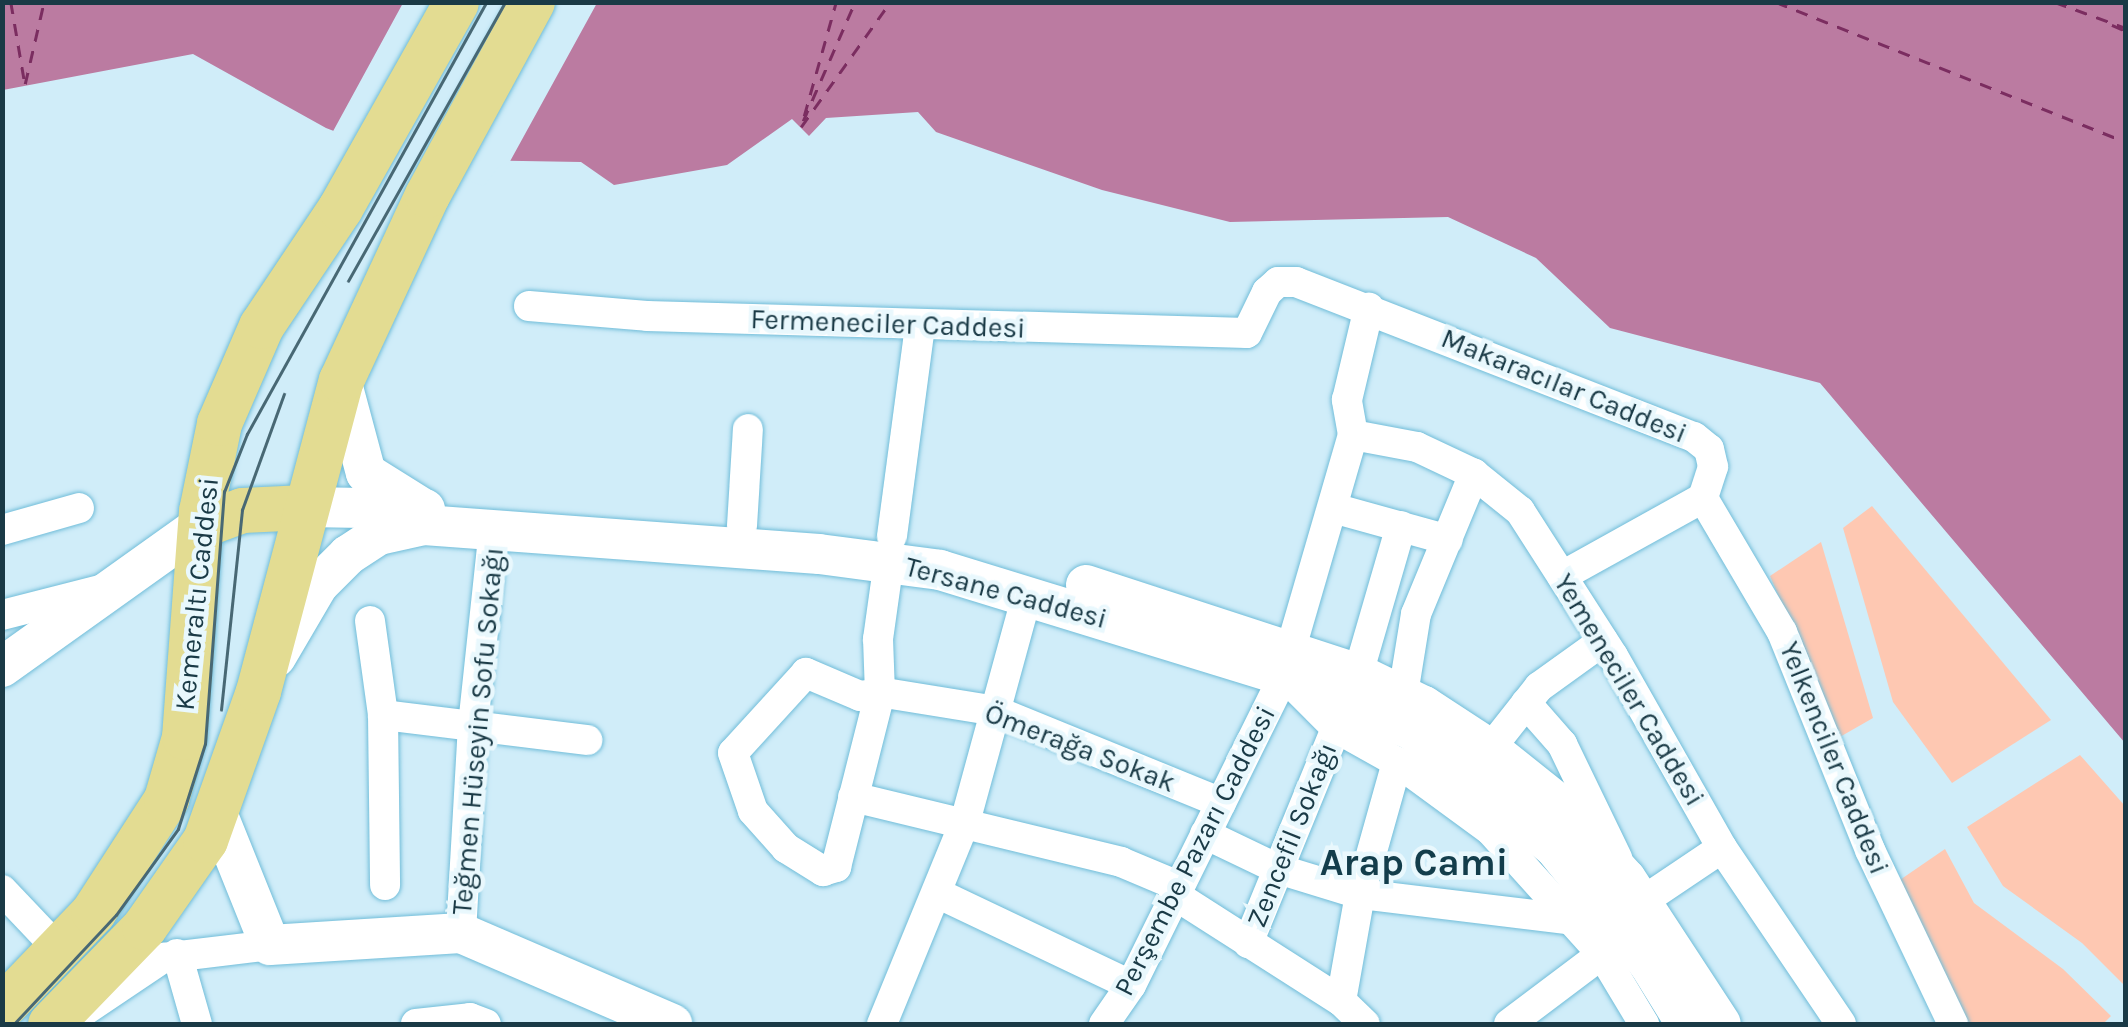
<!DOCTYPE html>
<meta charset="utf-8">
<style>
body{margin:0}
#map{position:relative;width:2128px;height:1027px;overflow:hidden;background:#d0edf9;font-family:Karla,sans-serif}
div>[style]{position:absolute}
[style*='--x']{left:calc(var(--x)*1px);top:calc(var(--y)*1px);width:calc(var(--w)*1px);rotate:calc(var(--a)*1deg)}
.green>*{inset:0;background:#fec8b2}
.water>*{inset:0;background:#bb7ba1}
.pier>*{inset:0;background:#d0edf9}
.ferry>*{height:2.5px;margin-top:-1.25px;transform-origin:0;background:repeating-linear-gradient(90deg,#7b2d60 0 12px,transparent 0 22px)}
.roads{filter:drop-shadow(0 0 2px #71bdd9) drop-shadow(0 0 2px #71bdd9)}
.street>*{height:30px;margin:-15px;padding:0 15px;transform-origin:15px;border-radius:15px;background:#fff}
.secondary>*{height:40px;margin:-20px;padding:0 20px;transform-origin:20px;border-radius:20px;background:#fff}
.primary>*{height:45px;margin:-22.5px;padding:0 22.5px;transform-origin:22.5px;border-radius:22.5px;background:#e3dc92}
.tram>*{height:2.5px;margin:-1.25px;padding:0 1.25px;transform-origin:1.25px;border-radius:1.25px;background:#486874}
span{translate:-50% -50%;white-space:nowrap;text-align:center;line-height:1.15;-webkit-text-stroke:9px #e9f8fd;paint-order:stroke}
.street-label{font-size:28px;color:#1a3a46}
.district-label{font-size:38px;color:#133d4b;font-weight:700}
.frame{position:absolute;inset:0;border:5px solid #1a3a46;pointer-events:none}
</style>
<div id="map">
<div class="green">
<i style="clip-path:polygon(1872px 506px,2051px 720px,1952px 783px,1893px 702px,1843px 528px)"></i>
<i style="clip-path:polygon(1821px 542px,1873px 718px,1838px 738px,1770px 576px)"></i>
<i style="clip-path:polygon(2080px 755px,2125px 806px,2125px 986px,2082px 943px,2003px 886px,1967px 827px)"></i>
<i style="clip-path:polygon(1945px 849px,1974px 903px,2063px 969px,2111px 1016px,2103px 1024px,1957px 1024px,1894px 884px)"></i>
</div>
<div class="water">
<i style="clip-path:polygon(3px 2px,2125px 3px,2125px 743px,1820px 383px,1610px 328px,1536px 258px,1448px 217px,1230px 222px,1102px 190px,936px 132px,918px 112px,826px 118px,809px 136px,792px 119px,727px 165px,614px 185px,581px 162px,406px 159px,326px 128px,193px 54px,3px 90px)"></i>
</div>
<div class="pier">
<i style="clip-path:polygon(403px 3px,597px 3px,508px 165px,499px 166px,484px 186px,331px 135px)"></i>
</div>
<div class="ferry">
<i style="--x:11;--y:2;--w:83;--a:80.3"></i>
<i style="--x:25;--y:84;--w:84;--a:-77"></i>
<i style="--x:1776;--y:2;--w:377;--a:21.8"></i>
<i style="--x:2055;--y:2;--w:76;--a:20.1"></i>
<i style="--x:2112;--y:25;--w:15;--a:23"></i>
<i style="--x:804;--y:116;--w:118;--a:-74.3"></i>
<i style="--x:803;--y:121;--w:130;--a:-66.4"></i>
<i style="--x:801;--y:127;--w:153;--a:-54.5"></i>
</div>
<div class="roads">
<div class="street">
<i style="--x:529;--y:306;--w:118;--a:4.8"></i>
<i style="--x:647;--y:316;--w:600;--a:1.62"></i>
<i style="--x:1247;--y:333;--w:46;--a:-64"></i>
<i style="--x:1267;--y:292;--w:15;--a:-42"></i>
<i style="--x:1278;--y:282;--w:18;--a:0"></i>
<i style="--x:1296;--y:282;--w:427;--a:21.3"></i>
<i style="--x:1694;--y:437;--w:19;--a:39"></i>
<i style="--x:1709;--y:449;--w:18;--a:77"></i>
<i style="--x:1713;--y:467;--w:33;--a:108"></i>
<i style="--x:1353;--y:435;--w:65;--a:10.6"></i>
<i style="--x:1417;--y:447;--w:63;--a:25.3"></i>
<i style="--x:1474;--y:474;--w:59;--a:38.8"></i>
<i style="--x:1520;--y:511;--w:172;--a:57.3"></i>
<i style="--x:1613;--y:656;--w:221;--a:60.4"></i>
<i style="--x:1722;--y:848;--w:212;--a:55.9"></i>
<i style="--x:1703;--y:498;--w:156;--a:59.5"></i>
<i style="--x:1782;--y:632;--w:235;--a:68"></i>
<i style="--x:1870;--y:850;--w:193;--a:64.5"></i>
<i style="--x:1333;--y:508;--w:119;--a:15.5"></i>
<i style="--x:742;--y:526;--w:97;--a:-86.5"></i>
<i style="--x:2;--y:530;--w:80;--a:-15.9"></i>
<i style="--x:892;--y:536;--w:213;--a:-82.4"></i>
<i style="--x:1562;--y:576;--w:161;--a:-29"></i>
<i style="--x:2;--y:615;--w:101;--a:-14.3"></i>
<i style="--x:370;--y:621;--w:95;--a:82.1"></i>
<i style="--x:383;--y:715;--w:170;--a:89.3"></i>
<i style="--x:1291;--y:648;--w:222;--a:-73.8"></i>
<i style="--x:1353;--y:435;--w:36;--a:-100"></i>
<i style="--x:1347;--y:400;--w:95;--a:-76.6"></i>
<i style="--x:1358;--y:674;--w:154;--a:-73.8"></i>
<i style="--x:879;--y:692;--w:119;--a:9.2"></i>
<i style="--x:996;--y:711;--w:243;--a:22.2"></i>
<i style="--x:880;--y:693;--w:20;--a:171"></i>
<i style="--x:860;--y:696;--w:59;--a:-156.9"></i>
<i style="--x:806;--y:673;--w:108;--a:132.4"></i>
<i style="--x:733;--y:753;--w:61;--a:71"></i>
<i style="--x:753;--y:811;--w:50;--a:48.3"></i>
<i style="--x:786;--y:848;--w:44;--a:31.9"></i>
<i style="--x:823;--y:871;--w:14;--a:-17"></i>
<i style="--x:836;--y:867;--w:179;--a:-75.8"></i>
<i style="--x:880;--y:693;--w:54;--a:-92.1"></i>
<i style="--x:878;--y:639;--w:79;--a:-82"></i>
<i style="--x:1403;--y:694;--w:81;--a:-80.8"></i>
<i style="--x:1416;--y:614;--w:152;--a:-67.5"></i>
<i style="--x:1526;--y:703;--w:55;--a:48.7"></i>
<i style="--x:1562;--y:744;--w:127;--a:64.2"></i>
<i style="--x:383;--y:715;--w:206;--a:7"></i>
<i style="--x:1490;--y:749;--w:79;--a:-51.7"></i>
<i style="--x:1539;--y:687;--w:79;--a:-35.7"></i>
<i style="--x:853;--y:797;--w:276;--a:13.6"></i>
<i style="--x:1121;--y:862;--w:54;--a:22.8"></i>
<i style="--x:1171;--y:883;--w:13;--a:72"></i>
<i style="--x:1205;--y:834;--w:81;--a:25.6"></i>
<i style="--x:1278;--y:869;--w:86;--a:17"></i>
<i style="--x:1360;--y:894;--w:216;--a:6.9"></i>
<i style="--x:2;--y:890;--w:80;--a:46.5"></i>
<i style="--x:939;--y:894;--w:212;--a:25.4"></i>
<i style="--x:1175;--y:895;--w:197;--a:32.6"></i>
<i style="--x:1341;--y:1001;--w:33;--a:44"></i>
<i style="--x:1643;--y:901;--w:95;--a:-33.9"></i>
<i style="--x:461;--y:933;--w:208;--a:-86.7"></i>
<i style="--x:473;--y:725;--w:196;--a:-83.9"></i>
<i style="--x:1248;--y:943;--w:232;--a:-67.7"></i>
<i style="--x:177;--y:954;--w:73;--a:74.1"></i>
<i style="--x:1341;--y:1001;--w:109;--a:-79.9"></i>
<i style="--x:1360;--y:894;--w:137;--a:-74.3"></i>
<i style="--x:81;--y:1013;--w:99;--a:-33.9"></i>
<i style="--x:163;--y:958;--w:108;--a:-6.9"></i>
<i style="--x:416;--y:1024;--w:54;--a:-6.3"></i>
<i style="--x:470;--y:1018;--w:17;--a:21"></i>
<i style="--x:882;--y:1024;--w:218;--a:-67.7"></i>
<i style="--x:965;--y:822;--w:234;--a:-74.7"></i>
<i style="--x:1104;--y:1024;--w:47;--a:-55.3"></i>
<i style="--x:1131;--y:985;--w:345;--a:-63.7"></i>
<i style="--x:1284;--y:676;--w:74;--a:45"></i>
<i style="--x:1336;--y:728;--w:70;--a:29.1"></i>
<i style="--x:1397;--y:762;--w:115;--a:36.2"></i>
<i style="--x:1490;--y:830;--w:167;--a:47.9"></i>
<i style="--x:1602;--y:954;--w:82;--a:59"></i>
<i style="--x:1509;--y:1024;--w:116;--a:-37"></i>
</div>
<div class="secondary">
<i style="--x:341;--y:380;--w:96;--a:75"></i>
<i style="--x:366;--y:473;--w:66;--a:32"></i>
<i style="--x:305;--y:507;--w:120;--a:1"></i>
<i style="--x:1086;--y:585;--w:286;--a:18.1"></i>
<i style="--x:1358;--y:674;--w:73;--a:25.9"></i>
<i style="--x:1424;--y:706;--w:79;--a:33.1"></i>
<i style="--x:1490;--y:749;--w:83;--a:38.7"></i>
<i style="--x:1555;--y:801;--w:105;--a:47.7"></i>
<i style="--x:1626;--y:879;--w:173;--a:56.8"></i>
<i style="--x:276;--y:657;--w:83;--a:-59.7"></i>
<i style="--x:318;--y:585;--w:42;--a:-45"></i>
<i style="--x:348;--y:555;--w:37;--a:-33"></i>
<i style="--x:379;--y:535;--w:46;--a:-12.5"></i>
<i style="--x:424;--y:525;--w:396;--a:4.2"></i>
<i style="--x:819;--y:554;--w:122;--a:7.5"></i>
<i style="--x:940;--y:570;--w:360;--a:17.1"></i>
<i style="--x:1284;--y:676;--w:139;--a:22.9"></i>
<i style="--x:1412;--y:730;--w:184;--a:39.5"></i>
<i style="--x:1554;--y:847;--w:151;--a:50.9"></i>
<i style="--x:1649;--y:964;--w:70;--a:58.3"></i>
<i style="--x:2;--y:667;--w:244;--a:-35.5"></i>
<i style="--x:217;--y:813;--w:142;--a:68.1"></i>
<i style="--x:270;--y:945;--w:191;--a:-3.6"></i>
<i style="--x:461;--y:933;--w:230;--a:23.3"></i>
</div>
<div class="primary">
<i style="--x:201;--y:525;--w:44;--a:-20.1"></i>
<i style="--x:242;--y:510;--w:63;--a:-2.7"></i>
<i style="--x:2;--y:1007;--w:132;--a:-46.2"></i>
<i style="--x:93;--y:912;--w:135;--a:-57.1"></i>
<i style="--x:166;--y:799;--w:65;--a:-73.8"></i>
<i style="--x:184;--y:737;--w:227;--a:-85.7"></i>
<i style="--x:201;--y:511;--w:90;--a:-78.4"></i>
<i style="--x:219;--y:423;--w:106;--a:-66.6"></i>
<i style="--x:261;--y:326;--w:142;--a:-56.2"></i>
<i style="--x:340;--y:208;--w:236;--a:-60.6"></i>
<i style="--x:50;--y:1024;--w:135;--a:-45.9"></i>
<i style="--x:144;--y:927;--w:106;--a:-55"></i>
<i style="--x:205;--y:840;--w:158;--a:-70.4"></i>
<i style="--x:258;--y:691;--w:322;--a:-75.1"></i>
<i style="--x:341;--y:380;--w:204;--a:-65.1"></i>
<i style="--x:427;--y:195;--w:220;--a:-61.5"></i>
</div>
</div>
<div class="tram">
<i style="--x:348;--y:281;--w:320;--a:-60.6"></i>
<i style="--x:221;--y:710;--w:201;--a:-84"></i>
<i style="--x:242;--y:510;--w:123;--a:-70.1"></i>
<i style="--x:14;--y:1024;--w:149;--a:-46.9"></i>
<i style="--x:116;--y:915;--w:106;--a:-54.2"></i>
<i style="--x:178;--y:829;--w:89;--a:-72.4"></i>
<i style="--x:205;--y:744;--w:253;--a:-85.7"></i>
<i style="--x:224;--y:492;--w:62;--a:-68.4"></i>
<i style="--x:247;--y:434;--w:494;--a:-61"></i>
</div>
<div class="street-label">
<span style="left:888px;top:324px;rotate:2deg">Fermeneciler Caddesi</span>
<span style="left:1564px;top:386px;rotate:22deg">Makaracılar Caddesi</span>
<span style="left:1006px;top:593px;rotate:15deg">Tersane Caddesi</span>
<span style="left:197px;top:594px;rotate:-84deg">Kemeraltı Caddesi</span>
<span style="left:1629px;top:690px;rotate:59deg">Yemeneciler Caddesi</span>
<span style="left:478px;top:731px;rotate:-85deg">Teğmen Hüseyin Sofu Sokağı</span>
<span style="left:1080px;top:748px;rotate:21deg">Ömerağa Sokak</span>
<span style="left:1834px;top:758px;rotate:68deg">Yelkenciler Caddesi</span>
<span style="left:1292px;top:835px;rotate:-68deg">Zencefil Sokağı</span>
<span style="left:1195px;top:851px;rotate:-63deg">Perşembe Pazarı Caddesi</span>
</div>
<div class="district-label">
<span style="left:1414px;top:863px">Arap Cami</span>
</div>
<div class="frame"></div>
</div>
